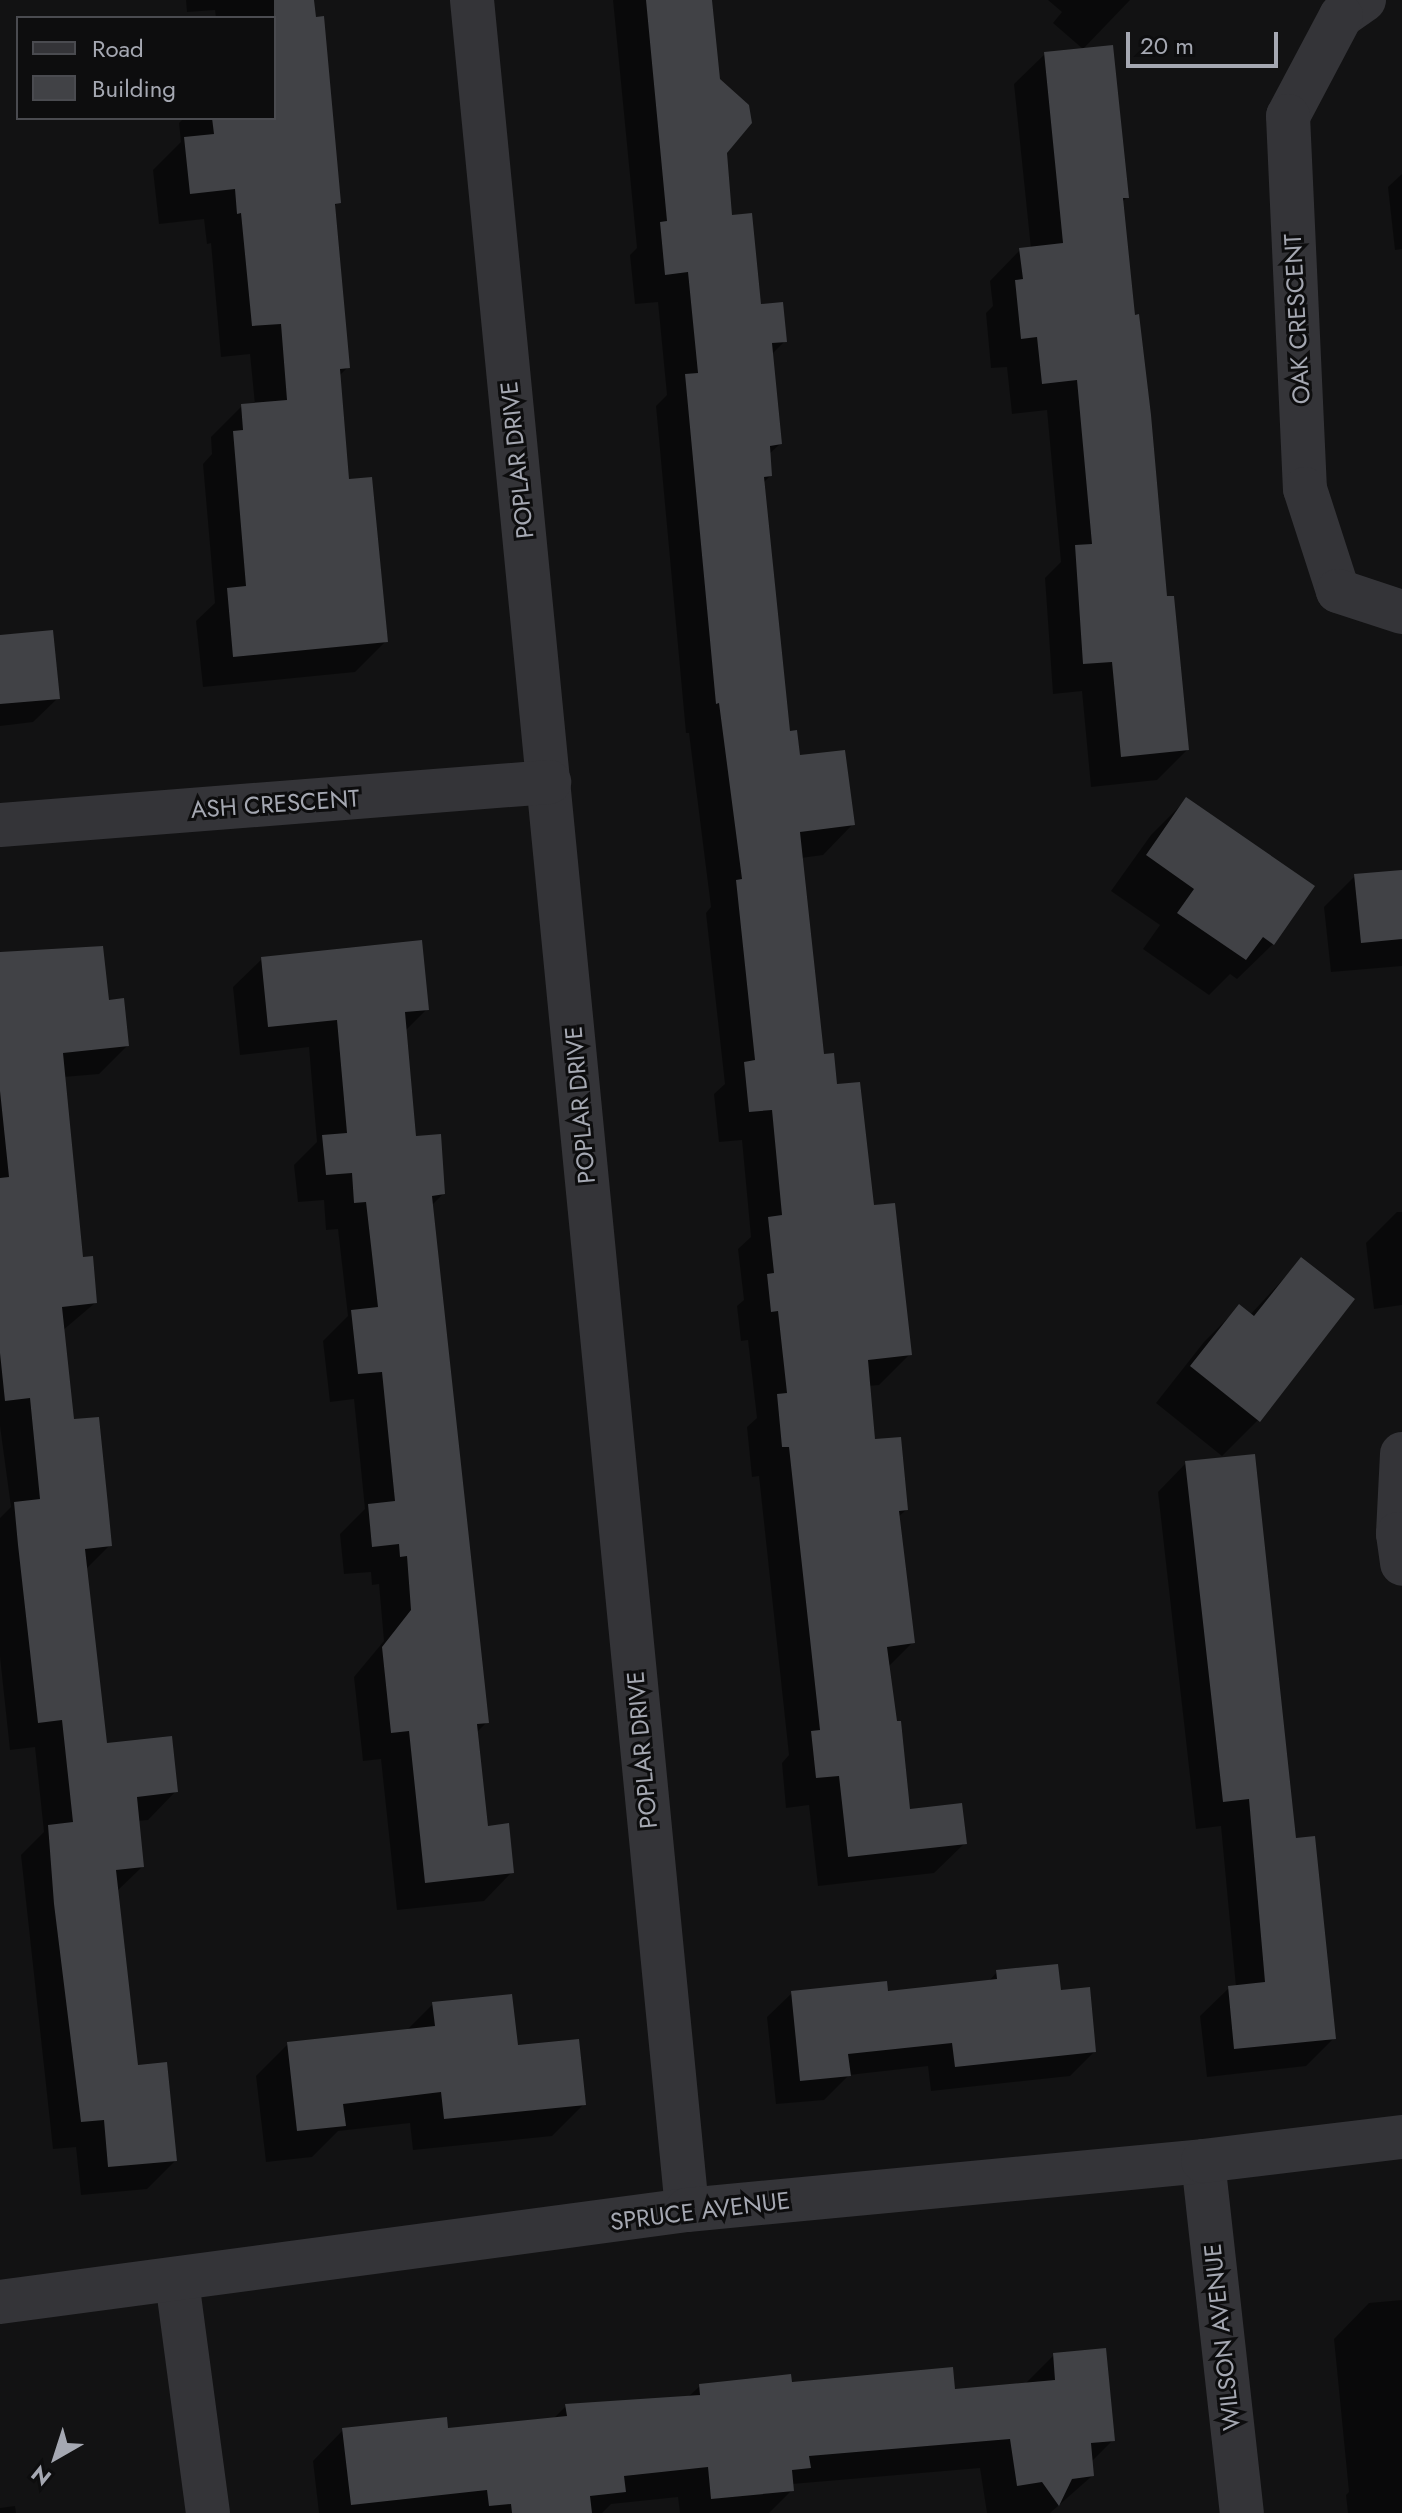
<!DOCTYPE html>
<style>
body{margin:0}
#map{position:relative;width:1402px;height:2513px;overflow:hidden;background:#121213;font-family:Jost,sans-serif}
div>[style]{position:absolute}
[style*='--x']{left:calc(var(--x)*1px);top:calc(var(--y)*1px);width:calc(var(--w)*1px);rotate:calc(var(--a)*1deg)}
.shadow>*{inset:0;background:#0007}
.building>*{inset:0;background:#414246}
.minor>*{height:44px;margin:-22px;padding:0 22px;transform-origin:22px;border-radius:22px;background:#343438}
span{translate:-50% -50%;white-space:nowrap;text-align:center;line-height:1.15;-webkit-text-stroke:6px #0d0d0e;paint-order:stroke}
.street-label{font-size:24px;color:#a5a8b2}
.legend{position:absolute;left:16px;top:16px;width:260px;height:104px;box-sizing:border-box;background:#0d0d0e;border:2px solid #4a4b50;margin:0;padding:10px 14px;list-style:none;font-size:24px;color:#a5a8b2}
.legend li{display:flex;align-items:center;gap:16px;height:40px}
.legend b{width:40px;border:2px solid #4a4b50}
.north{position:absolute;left:16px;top:2417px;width:80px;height:80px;-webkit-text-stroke:6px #0d0d0e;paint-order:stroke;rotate:219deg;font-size:22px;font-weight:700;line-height:32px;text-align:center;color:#a5a8b2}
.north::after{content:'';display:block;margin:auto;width:28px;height:36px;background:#a5a8b2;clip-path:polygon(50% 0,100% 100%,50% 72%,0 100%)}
.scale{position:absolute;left:1126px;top:32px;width:152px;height:36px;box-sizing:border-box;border:4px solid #a5a8b2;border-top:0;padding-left:10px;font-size:24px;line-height:28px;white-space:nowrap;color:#a5a8b2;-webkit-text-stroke:6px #0d0d0e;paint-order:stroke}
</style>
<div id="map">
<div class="shadow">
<i style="clip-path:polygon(186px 0,312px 0,338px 202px,333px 208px,348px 367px,338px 377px,347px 481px,386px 641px,355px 672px,203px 687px,196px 621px,215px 603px,203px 464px,212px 454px,211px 437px,242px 406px,255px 405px,250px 354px,221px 357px,211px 243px,207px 244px,204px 219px,159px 224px,153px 170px,181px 142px,179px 123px,184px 118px,274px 118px,274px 18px,216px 18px,215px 10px,187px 12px)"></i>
<i style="clip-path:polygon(613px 0,710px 0,730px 217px,759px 307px,785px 341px,771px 355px,780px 444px,768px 455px,770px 476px,763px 483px,788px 733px,798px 758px,853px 824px,823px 855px,801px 858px,823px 1056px,872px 1208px,910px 1354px,879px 1385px,868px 1386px,873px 1441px,906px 1510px,897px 1518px,913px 1642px,888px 1667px,908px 1812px,965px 1843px,934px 1873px,818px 1886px,809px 1805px,786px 1808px,782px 1763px,789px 1755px,759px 1476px,752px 1477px,747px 1427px,757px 1418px,748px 1340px,741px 1341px,737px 1306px,744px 1300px,738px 1249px,751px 1237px,742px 1140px,719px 1142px,714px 1094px,725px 1084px,706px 913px,711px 907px,689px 733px,686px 733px,656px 406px,667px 395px,658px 302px,635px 304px,630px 255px,637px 248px)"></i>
<i style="clip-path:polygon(1048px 0,1130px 0,1083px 49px,1053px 23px,1062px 12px)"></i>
<i style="clip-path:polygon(1045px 54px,1127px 197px,1121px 203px,1165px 599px,1187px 750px,1157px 780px,1091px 787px,1082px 691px,1053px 694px,1045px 578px,1061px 562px,1047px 410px,1012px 414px,1007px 367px,991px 368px,986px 313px,993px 306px,990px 281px,1020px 250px,1031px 249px,1014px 84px)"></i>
<i style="clip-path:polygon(1402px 174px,1402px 249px,1395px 250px,1388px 187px)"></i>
<i style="clip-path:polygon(0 637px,58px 698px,33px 722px,0 726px)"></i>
<i style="clip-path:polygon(1187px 799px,1273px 944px,1237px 979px,1230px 974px,1209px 995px,1143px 949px,1160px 925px,1111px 891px,1151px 835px)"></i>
<i style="clip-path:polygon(1402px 872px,1402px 966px,1331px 972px,1324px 907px,1355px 876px)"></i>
<i style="clip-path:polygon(0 954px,107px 1002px,127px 1046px,99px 1074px,63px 1077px,82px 1259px,95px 1303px,62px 1331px,72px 1421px,110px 1545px,86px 1569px,105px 1745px,176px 1791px,148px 1820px,137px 1821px,142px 1867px,116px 1892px,136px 2067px,175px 2161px,147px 2189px,81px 2195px,76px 2147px,53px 2149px,21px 1855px,44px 1832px,35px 1747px,10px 1750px,0 1657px,0 1518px,11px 1507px,0 1426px)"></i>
<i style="clip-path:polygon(262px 959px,427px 1009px,404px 1032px,414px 1139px,443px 1194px,431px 1206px,487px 1722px,476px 1733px,486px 1828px,512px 1872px,484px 1901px,397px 1910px,381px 1759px,363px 1761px,354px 1677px,384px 1641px,379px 1584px,372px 1585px,371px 1572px,344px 1574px,340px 1534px,365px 1509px,354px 1399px,330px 1402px,323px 1341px,348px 1316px,338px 1229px,326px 1230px,324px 1200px,298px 1202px,294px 1165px,317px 1142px,309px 1047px,240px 1055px,233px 987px)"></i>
<i style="clip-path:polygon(1397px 1212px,1402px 1212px,1402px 1305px,1374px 1309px,1366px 1243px)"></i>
<i style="clip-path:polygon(1301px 1260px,1258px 1420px,1222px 1456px,1156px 1403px,1204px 1342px,1239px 1307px,1250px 1315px)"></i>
<i style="clip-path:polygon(1186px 1463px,1294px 1841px,1334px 2038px,1306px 2066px,1207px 2077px,1200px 2016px,1229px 1988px,1236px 1987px,1221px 1826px,1196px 1829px,1158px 1492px)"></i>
<i style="clip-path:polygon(997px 1972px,1059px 1993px,1094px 2052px,1070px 2076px,931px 2091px,928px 2066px,849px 2075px,824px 2100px,776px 2104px,767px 2017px,792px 1993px,886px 1993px,988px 1982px)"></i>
<i style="clip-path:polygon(433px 2004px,516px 2047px,584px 2104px,552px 2136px,413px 2150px,410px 2123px,338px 2131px,312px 2157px,266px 2162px,256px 2076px,288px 2044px,406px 2031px)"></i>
<i style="clip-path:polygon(1402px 2300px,1402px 2513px,1348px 2513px,1346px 2495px,1349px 2492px,1334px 2339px,1369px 2303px)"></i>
<i style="clip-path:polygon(1054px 2355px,1113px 2440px,1091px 2462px,1092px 2476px,1050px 2513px,987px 2513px,980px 2468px,792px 2484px,792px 2490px,769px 2513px,680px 2513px,678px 2497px,611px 2504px,602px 2513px,319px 2513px,313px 2461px,343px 2430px,446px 2430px,553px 2419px,566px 2406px,688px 2397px,700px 2386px,790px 2384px,953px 2391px,1024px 2385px)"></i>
<i style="clip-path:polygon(15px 2506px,16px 2513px,0 2513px,0 2508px)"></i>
</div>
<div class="building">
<i style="clip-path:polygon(274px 0,314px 0,316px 17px,324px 16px,341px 203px,335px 204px,350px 368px,340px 369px,349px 479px,372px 477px,388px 642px,233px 657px,227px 588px,246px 586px,233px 431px,243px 430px,241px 404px,287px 400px,281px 324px,252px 326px,241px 213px,237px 214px,235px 189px,190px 194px,184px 137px,214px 134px,212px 118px,274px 118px)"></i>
<i style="clip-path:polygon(646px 0,712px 0,720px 79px,749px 105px,752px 123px,727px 153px,732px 215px,752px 213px,761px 304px,783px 302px,787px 342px,772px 343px,782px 444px,770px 446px,772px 476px,764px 477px,790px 731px,797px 730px,800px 755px,845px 750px,855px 825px,800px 832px,824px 1054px,834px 1053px,837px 1084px,860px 1082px,874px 1205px,895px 1203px,912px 1355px,868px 1360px,875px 1439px,901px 1437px,908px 1510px,899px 1511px,915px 1643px,887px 1647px,897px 1721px,901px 1721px,910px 1809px,962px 1803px,967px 1844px,848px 1857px,839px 1776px,816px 1778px,811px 1731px,820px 1730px,789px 1447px,782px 1447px,777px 1394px,787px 1393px,778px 1311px,771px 1312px,767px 1274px,774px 1273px,768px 1217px,782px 1215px,772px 1110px,749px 1112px,744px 1062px,755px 1060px,736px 880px,742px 879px,719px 703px,716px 704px,685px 374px,698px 373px,688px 272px,665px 275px,660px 222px,667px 221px)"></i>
<i style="clip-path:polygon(1113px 45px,1129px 198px,1123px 198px,1135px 315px,1139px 314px,1151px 415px,1167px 596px,1174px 596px,1189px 750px,1121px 757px,1112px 662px,1083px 664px,1075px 545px,1092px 544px,1077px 380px,1042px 384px,1037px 337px,1021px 339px,1015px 280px,1023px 279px,1019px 248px,1063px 243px,1044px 52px)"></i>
<i style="clip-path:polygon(53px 630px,60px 699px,0 704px,0 635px)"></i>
<i style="clip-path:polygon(1186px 797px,1315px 886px,1274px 945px,1263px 937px,1246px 960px,1177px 913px,1194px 889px,1146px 855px)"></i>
<i style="clip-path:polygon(1402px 870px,1402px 939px,1361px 943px,1354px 874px)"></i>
<i style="clip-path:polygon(422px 940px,429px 1010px,405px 1012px,416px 1136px,441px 1134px,445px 1194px,432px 1196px,489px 1723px,477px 1724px,488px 1826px,509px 1823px,514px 1873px,425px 1883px,409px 1731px,391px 1733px,382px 1647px,411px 1610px,407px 1556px,400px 1557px,399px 1544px,372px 1547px,368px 1504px,395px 1501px,382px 1372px,358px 1374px,351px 1310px,378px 1307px,366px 1202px,354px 1203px,352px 1173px,326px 1175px,322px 1135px,347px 1133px,337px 1020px,268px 1027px,261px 957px)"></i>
<i style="clip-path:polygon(103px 946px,109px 1000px,124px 998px,129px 1046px,63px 1053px,83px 1257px,93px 1256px,97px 1303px,62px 1307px,74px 1419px,99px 1417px,108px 1505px,112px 1546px,85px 1549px,107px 1743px,172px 1736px,178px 1792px,137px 1797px,144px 1867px,116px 1870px,138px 2065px,167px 2062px,177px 2161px,108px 2167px,104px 2120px,81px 2122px,54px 1904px,48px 1825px,73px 1822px,62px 1720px,38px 1723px,18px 1545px,14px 1502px,40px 1499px,30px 1398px,5px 1401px,0 1353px,0 1178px,9px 1177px,0 1091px,0 952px)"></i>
<i style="clip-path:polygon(1301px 1257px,1355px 1299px,1260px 1422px,1190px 1366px,1239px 1304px,1254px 1316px)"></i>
<i style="clip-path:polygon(1255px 1454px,1296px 1838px,1315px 1836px,1336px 2039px,1234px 2049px,1228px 1986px,1265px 1982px,1249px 1799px,1223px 1802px,1185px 1461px)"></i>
<i style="clip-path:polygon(1058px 1964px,1061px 1990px,1090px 1987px,1096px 2052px,955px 2067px,952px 2043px,848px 2054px,851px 2076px,800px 2081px,791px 1991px,887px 1981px,888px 1991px,997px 1979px,996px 1970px)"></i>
<i style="clip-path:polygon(512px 1994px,518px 2045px,579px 2039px,586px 2105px,444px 2119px,441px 2092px,343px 2104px,346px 2126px,297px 2131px,287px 2042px,435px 2026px,432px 2002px)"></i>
<i style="clip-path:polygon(1106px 2348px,1115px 2441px,1091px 2443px,1094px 2476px,1072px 2479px,1059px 2506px,1042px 2482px,1017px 2486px,1010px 2439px,809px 2456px,811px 2468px,792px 2470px,794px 2491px,711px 2499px,708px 2467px,624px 2476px,626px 2492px,590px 2496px,592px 2513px,512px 2513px,511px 2504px,489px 2506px,487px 2490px,351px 2505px,342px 2428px,447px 2417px,448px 2428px,567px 2416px,565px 2404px,700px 2395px,699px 2384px,791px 2374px,792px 2382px,953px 2367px,955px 2389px,1055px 2380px,1053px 2353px)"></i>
</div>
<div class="minor">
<i style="--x:472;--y:0;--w:2220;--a:84.44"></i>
<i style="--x:1364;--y:0;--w:28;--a:145"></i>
<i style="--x:1341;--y:16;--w:113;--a:117.9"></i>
<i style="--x:1288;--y:116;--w:373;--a:87.4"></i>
<i style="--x:1305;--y:489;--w:107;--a:72.1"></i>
<i style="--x:1338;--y:591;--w:67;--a:18.2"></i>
<i style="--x:0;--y:825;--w:551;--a:-4.48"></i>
<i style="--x:1402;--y:1454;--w:80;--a:92.9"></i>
<i style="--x:1398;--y:1534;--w:30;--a:82"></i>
<i style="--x:1203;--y:2161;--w:354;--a:83.7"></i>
<i style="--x:177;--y:2281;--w:234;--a:82.4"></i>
<i style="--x:0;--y:2302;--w:693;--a:-7.63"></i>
<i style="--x:687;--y:2210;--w:518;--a:-5.42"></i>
<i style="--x:1203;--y:2161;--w:200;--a:-6.9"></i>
</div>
<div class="street-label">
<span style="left:1297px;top:319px;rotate:-93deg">OAK CRESCENT</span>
<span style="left:517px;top:460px;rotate:-96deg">POPLAR DRIVE</span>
<span style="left:275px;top:804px;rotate:-4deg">ASH CRESCENT</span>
<span style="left:580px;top:1105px;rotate:-95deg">POPLAR DRIVE</span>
<span style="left:642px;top:1750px;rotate:-95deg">POPLAR DRIVE</span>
<span style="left:700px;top:2211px;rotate:-7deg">SPRUCE AVENUE</span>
<span style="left:1222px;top:2337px;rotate:-96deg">WILSON AVENUE</span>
</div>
<ul class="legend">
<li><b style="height:10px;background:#343438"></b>Road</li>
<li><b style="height:22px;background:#414246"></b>Building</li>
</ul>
<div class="north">N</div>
<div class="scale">20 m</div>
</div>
